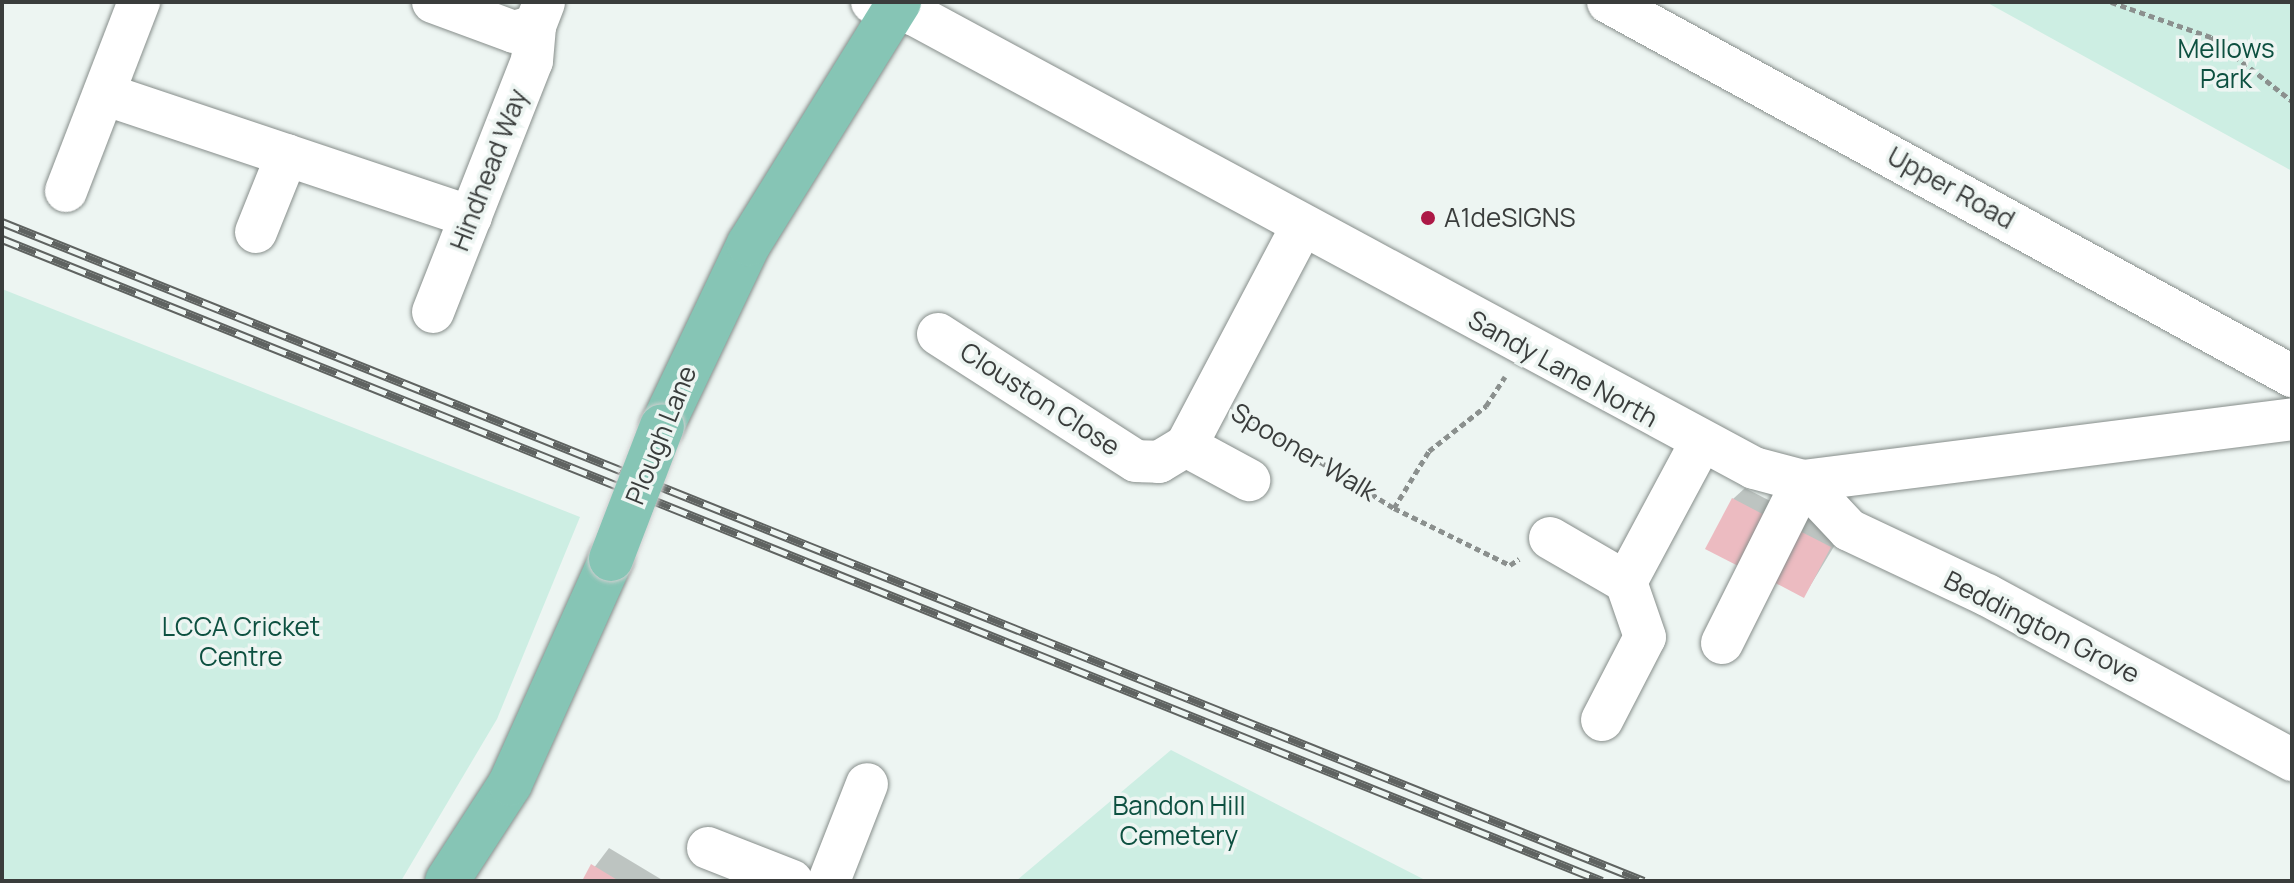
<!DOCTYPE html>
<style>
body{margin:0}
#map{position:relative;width:2294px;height:883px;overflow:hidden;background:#edf5f2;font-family:Manrope,sans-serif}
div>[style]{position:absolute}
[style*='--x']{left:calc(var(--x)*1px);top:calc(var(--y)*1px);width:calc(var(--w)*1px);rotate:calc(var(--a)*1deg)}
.green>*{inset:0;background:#cdeee3}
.shadow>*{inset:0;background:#0003}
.building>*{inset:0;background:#ecbbc1}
.path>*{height:5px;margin-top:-2.5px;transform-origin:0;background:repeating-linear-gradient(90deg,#8b908e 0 6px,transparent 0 10px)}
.roads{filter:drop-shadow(0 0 2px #878e8b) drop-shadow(0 0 2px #878e8b)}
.minor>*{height:42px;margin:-21px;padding:0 21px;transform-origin:21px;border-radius:21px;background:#fff}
.major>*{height:44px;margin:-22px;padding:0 22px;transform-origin:22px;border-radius:22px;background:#86c5b5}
.rail>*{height:9px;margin-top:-4.5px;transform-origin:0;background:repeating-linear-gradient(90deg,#edf5f2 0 18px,#5f6361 0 36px);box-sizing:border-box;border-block:2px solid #5f6361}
.bridges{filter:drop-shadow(0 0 2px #d0d0d0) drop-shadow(0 0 2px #d0d0d0)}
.major-bridge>*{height:44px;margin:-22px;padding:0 22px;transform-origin:22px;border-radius:22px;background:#86c5b5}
.dots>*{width:22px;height:22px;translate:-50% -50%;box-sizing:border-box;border:4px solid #edf5f2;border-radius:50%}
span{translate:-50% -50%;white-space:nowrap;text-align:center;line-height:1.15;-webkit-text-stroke:7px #edf5f2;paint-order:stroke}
.park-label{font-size:26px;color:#0d5040}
.street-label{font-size:26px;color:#3a3d3c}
.poi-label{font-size:26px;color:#3a3d3c}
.left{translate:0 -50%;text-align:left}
.frame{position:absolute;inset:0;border:4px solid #3a3d3c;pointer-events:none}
</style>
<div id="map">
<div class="green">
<i style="clip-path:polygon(1986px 2px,2292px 2px,2292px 171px)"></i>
<i style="clip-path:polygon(2px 289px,580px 517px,497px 719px,401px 881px,2px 881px)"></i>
<i style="clip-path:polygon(1171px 750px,1427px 881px,1016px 881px)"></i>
</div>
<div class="shadow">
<i style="clip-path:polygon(1745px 488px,1782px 507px,1757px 555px,1733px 499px)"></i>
<i style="clip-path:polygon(1803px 516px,1841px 535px,1804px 596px,1767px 576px)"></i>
<i style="clip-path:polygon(609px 848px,664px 881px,584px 881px)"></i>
</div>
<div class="building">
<i style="clip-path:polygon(1732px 498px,1772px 519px,1746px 570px,1705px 549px)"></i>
<i style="clip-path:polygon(1790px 526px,1831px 547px,1804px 598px,1764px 577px)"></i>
<i style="clip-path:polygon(591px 864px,619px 881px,582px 881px)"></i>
</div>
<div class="path">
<i style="--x:2111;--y:2;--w:106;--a:19.3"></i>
<i style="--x:2211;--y:37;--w:103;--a:38.3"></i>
<i style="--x:1244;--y:414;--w:177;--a:32.1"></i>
<i style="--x:1394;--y:508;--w:129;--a:26.2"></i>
<i style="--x:1510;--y:565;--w:11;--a:-34"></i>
<i style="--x:1394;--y:508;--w:67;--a:-58.4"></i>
<i style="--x:1429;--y:451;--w:73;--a:-38.3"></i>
<i style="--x:1486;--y:406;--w:35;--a:-57"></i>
</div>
<div class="roads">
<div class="minor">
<i style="--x:433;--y:2;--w:86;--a:20.3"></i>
<i style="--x:514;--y:32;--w:22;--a:-16"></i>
<i style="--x:535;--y:26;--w:25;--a:-69"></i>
<i style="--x:872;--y:2;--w:45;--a:16.8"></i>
<i style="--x:915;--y:15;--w:953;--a:28.37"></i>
<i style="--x:1754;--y:468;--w:51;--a:14.9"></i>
<i style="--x:1803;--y:481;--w:493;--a:-7.2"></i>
<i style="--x:1608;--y:2;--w:780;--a:28.67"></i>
<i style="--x:104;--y:94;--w:387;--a:18.5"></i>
<i style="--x:66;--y:191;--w:203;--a:-68.9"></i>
<i style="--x:256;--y:232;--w:83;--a:-68.1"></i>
<i style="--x:433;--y:312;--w:270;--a:-68.5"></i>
<i style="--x:532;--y:61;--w:35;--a:-85"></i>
<i style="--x:938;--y:334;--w:235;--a:32.7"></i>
<i style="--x:1136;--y:461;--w:23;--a:2"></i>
<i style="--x:1159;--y:462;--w:31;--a:-31"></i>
<i style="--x:1186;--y:446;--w:249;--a:-62.2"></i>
<i style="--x:1186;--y:446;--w:72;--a:28.4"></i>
<i style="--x:1803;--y:481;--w:67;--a:46.8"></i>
<i style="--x:1849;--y:530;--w:153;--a:25.2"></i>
<i style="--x:1987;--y:595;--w:347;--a:28.4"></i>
<i style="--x:1550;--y:538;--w:88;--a:30.1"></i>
<i style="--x:1626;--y:582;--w:157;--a:-61.8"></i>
<i style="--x:1722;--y:643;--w:181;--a:-63.4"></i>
<i style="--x:1602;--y:720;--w:93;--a:-62.6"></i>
<i style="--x:1645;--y:637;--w:58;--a:-109.1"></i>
<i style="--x:708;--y:848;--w:90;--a:21.4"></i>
<i style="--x:829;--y:881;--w:104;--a:-68.6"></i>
</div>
<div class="major">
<i style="--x:662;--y:426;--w:202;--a:-64.5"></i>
<i style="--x:749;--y:244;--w:285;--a:-58.2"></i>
<i style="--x:447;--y:881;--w:116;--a:-57"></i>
<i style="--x:510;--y:784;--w:247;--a:-65.8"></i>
</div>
</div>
<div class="rail">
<i style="--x:2;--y:222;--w:1769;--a:21.87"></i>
<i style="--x:2;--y:239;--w:1724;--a:21.86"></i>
</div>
<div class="bridges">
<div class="major-bridge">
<i style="--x:611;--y:559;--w:142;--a:-69"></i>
</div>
</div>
<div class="dots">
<i style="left:1428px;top:218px;background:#ac1846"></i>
</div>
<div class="park-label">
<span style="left:2226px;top:64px">Mellows<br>Park</span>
<span style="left:241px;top:642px">LCCA Cricket<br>Centre</span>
<span style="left:1179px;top:821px">Bandon Hill<br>Cemetery</span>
</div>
<div class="street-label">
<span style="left:489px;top:170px;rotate:-69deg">Hindhead Way</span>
<span style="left:1951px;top:188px;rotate:29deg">Upper Road</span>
<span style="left:1563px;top:369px;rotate:29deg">Sandy Lane North</span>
<span style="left:1040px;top:399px;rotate:33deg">Clouston Close</span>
<span style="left:661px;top:435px;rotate:-68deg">Plough Lane</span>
<span style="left:1304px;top:452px;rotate:31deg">Spooner Walk</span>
<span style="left:2042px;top:627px;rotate:27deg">Beddington Grove</span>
</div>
<div class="poi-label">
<span class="left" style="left:1444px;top:218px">A1deSIGNS</span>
</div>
<div class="frame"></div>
</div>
